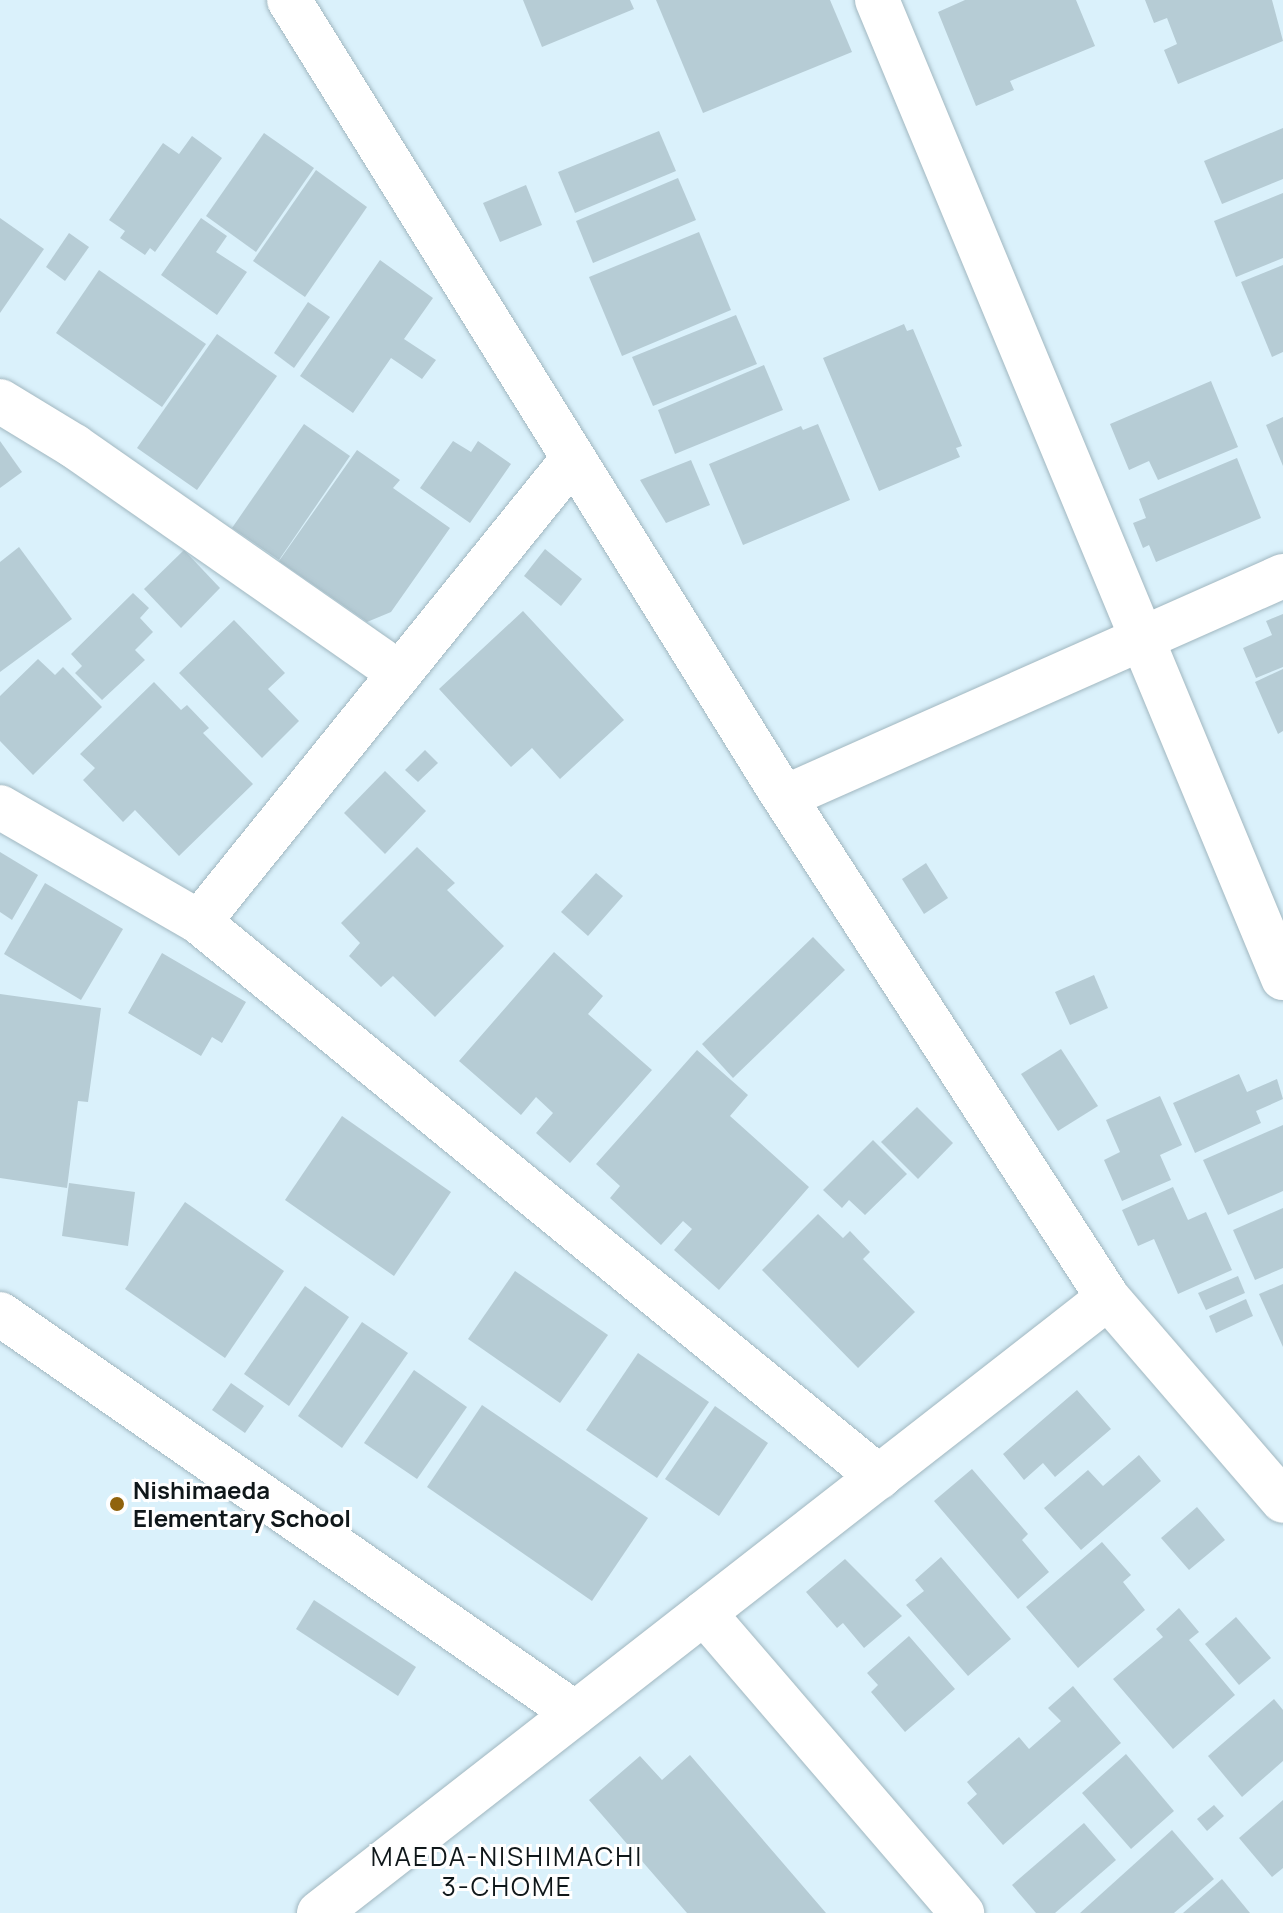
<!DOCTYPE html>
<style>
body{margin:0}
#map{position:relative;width:1283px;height:1913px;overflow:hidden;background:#daf1fb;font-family:Manrope,sans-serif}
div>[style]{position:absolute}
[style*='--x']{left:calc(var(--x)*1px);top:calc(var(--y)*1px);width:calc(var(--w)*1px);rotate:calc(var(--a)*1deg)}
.building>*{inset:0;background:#b6ccd5}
.roads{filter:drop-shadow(0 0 2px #a1b7c0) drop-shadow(0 0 2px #a1b7c0)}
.street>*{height:44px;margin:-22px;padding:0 22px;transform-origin:22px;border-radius:22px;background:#fff}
.dots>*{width:22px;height:22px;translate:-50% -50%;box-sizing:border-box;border:4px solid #fff;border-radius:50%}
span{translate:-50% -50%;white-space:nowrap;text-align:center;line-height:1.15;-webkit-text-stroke:6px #fff;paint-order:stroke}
.poi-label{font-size:24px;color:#0f171a;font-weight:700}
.left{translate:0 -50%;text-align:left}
.neighbourhood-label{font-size:26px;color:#0f171a;letter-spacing:2px}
</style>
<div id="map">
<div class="building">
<i style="clip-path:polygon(523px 0,630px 0,634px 9px,542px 47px)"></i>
<i style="clip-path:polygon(656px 0,830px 0,852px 52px,703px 113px)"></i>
<i style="clip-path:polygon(965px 0,1076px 0,1095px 46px,1010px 81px,1014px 90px,976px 106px,938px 12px)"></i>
<i style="clip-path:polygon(1145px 0,1272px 0,1283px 41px,1178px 84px,1164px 50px,1177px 44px,1167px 18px,1154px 23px)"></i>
<i style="clip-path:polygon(1283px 128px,1283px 179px,1222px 204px,1204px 161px)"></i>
<i style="clip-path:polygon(659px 131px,676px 171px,575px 213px,558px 172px)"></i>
<i style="clip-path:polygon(264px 133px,314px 168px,256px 252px,206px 216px)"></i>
<i style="clip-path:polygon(192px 136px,222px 158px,155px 252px,150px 248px,145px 255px,120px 238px,125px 231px,109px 220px,163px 143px,179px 154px)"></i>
<i style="clip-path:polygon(316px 170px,367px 207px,305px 297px,253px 261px)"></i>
<i style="clip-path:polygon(678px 178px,696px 220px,593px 263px,576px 221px)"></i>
<i style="clip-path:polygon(526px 185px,542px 225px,500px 242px,483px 203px)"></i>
<i style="clip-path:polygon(1283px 193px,1283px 258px,1236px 277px,1214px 221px)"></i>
<i style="clip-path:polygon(0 218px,44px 249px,0 313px)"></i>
<i style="clip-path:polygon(201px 218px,227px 236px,216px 252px,247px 272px,217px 315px,161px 275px)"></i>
<i style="clip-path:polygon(699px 232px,731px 310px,622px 356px,589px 277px)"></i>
<i style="clip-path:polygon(69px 233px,89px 247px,65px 281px,46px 267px)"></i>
<i style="clip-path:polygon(380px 260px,433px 298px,404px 339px,436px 360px,422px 379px,391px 358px,353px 413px,300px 376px)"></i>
<i style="clip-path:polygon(1283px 265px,1283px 352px,1272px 357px,1241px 282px)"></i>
<i style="clip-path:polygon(99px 270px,206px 344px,162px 407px,56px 333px)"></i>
<i style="clip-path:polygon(308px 302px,330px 317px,294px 368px,274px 353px)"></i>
<i style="clip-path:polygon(736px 315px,757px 364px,653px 406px,632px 357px)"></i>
<i style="clip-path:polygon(904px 324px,907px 331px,913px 329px,962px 446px,956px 448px,960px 457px,879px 491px,823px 358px)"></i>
<i style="clip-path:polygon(217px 334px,277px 376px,197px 490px,137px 448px)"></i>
<i style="clip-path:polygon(764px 365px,783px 410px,675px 454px,658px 410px)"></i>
<i style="clip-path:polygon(1211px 381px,1238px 447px,1158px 480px,1149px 461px,1129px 470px,1110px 424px)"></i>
<i style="clip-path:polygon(1283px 417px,1283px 466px,1266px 425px)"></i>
<i style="clip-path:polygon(304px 424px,350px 456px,279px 560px,232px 528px)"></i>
<i style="clip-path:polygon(818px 424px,850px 500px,743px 545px,709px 464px,801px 426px,803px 430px)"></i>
<i style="clip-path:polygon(0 441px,22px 472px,0 488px)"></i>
<i style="clip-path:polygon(453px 441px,471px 452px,478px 441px,511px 464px,470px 523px,420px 488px)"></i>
<i style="clip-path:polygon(357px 450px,400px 480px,393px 488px,450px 528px,391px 612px,367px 622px,279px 561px)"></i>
<i style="clip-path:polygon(1237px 458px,1261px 518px,1156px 562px,1149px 545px,1143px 548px,1133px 523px,1146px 518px,1139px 499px)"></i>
<i style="clip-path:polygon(691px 460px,710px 505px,666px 523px,640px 480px)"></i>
<i style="clip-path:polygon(19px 547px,72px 619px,0 672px,0 562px)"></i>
<i style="clip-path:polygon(545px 549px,582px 579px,561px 606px,524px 576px)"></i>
<i style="clip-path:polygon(184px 550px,220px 588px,181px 628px,144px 589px)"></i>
<i style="clip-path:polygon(133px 593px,149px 608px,140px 618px,153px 632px,135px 650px,145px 660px,102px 700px,75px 673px,82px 666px,71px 654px)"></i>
<i style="clip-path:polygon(523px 611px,624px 720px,560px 779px,532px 748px,511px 767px,439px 689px)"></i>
<i style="clip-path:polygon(1283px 614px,1283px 667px,1256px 678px,1243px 648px,1272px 635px,1266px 621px)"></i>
<i style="clip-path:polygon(234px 620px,285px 673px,268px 689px,299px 721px,262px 758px,179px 673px)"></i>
<i style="clip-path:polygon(38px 659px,55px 675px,63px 667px,102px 707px,33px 775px,0 741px,0 696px)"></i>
<i style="clip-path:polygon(1283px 669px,1283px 731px,1278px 734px,1255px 682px)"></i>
<i style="clip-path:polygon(154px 682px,181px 710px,187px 705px,209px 728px,203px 733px,253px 784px,179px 856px,135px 810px,123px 822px,83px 780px,95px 768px,80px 754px)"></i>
<i style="clip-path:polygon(425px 750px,438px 763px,418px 782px,405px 770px)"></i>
<i style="clip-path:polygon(385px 771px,426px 811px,385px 854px,344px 813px)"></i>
<i style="clip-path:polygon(417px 847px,455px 883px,447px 890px,504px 946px,435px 1017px,393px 976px,381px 987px,349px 956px,360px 943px,341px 923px)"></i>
<i style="clip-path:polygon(0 852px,38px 875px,12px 920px,0 912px)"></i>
<i style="clip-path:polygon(926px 863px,948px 898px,924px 914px,902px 879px)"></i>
<i style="clip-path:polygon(596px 873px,623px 896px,588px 936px,561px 912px)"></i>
<i style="clip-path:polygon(45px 883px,123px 929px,81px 1000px,4px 954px)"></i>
<i style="clip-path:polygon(813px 937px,845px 970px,733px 1078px,702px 1044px)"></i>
<i style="clip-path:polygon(554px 952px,603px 996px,588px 1014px,652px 1070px,570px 1163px,536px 1133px,553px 1113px,536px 1097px,521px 1115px,459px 1061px)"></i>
<i style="clip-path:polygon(162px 953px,246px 1002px,222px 1043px,212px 1037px,201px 1056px,128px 1013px)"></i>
<i style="clip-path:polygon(1094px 975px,1108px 1008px,1070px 1025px,1055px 992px)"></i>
<i style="clip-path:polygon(0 994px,101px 1008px,88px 1102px,78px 1101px,67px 1188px,0 1178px)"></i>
<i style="clip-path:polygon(1061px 1049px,1098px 1106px,1058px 1131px,1021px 1074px)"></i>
<i style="clip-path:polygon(697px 1050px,748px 1095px,730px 1116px,809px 1187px,719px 1290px,674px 1250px,692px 1229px,683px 1221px,661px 1245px,610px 1198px,620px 1186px,596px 1164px)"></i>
<i style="clip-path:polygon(1239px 1074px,1247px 1092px,1277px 1079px,1283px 1099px,1256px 1111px,1261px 1123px,1195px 1153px,1173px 1103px)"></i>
<i style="clip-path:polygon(1160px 1096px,1182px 1145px,1160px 1155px,1171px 1180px,1122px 1201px,1104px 1160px,1120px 1152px,1106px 1120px)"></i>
<i style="clip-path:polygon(917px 1107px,953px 1143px,918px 1179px,881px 1142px)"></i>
<i style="clip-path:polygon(342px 1116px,451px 1192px,394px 1276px,285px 1200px)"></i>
<i style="clip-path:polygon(1283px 1125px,1283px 1191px,1228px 1215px,1203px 1160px)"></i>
<i style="clip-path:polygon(873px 1140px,907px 1174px,865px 1215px,849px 1200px,842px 1208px,823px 1190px)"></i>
<i style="clip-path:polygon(69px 1183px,135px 1192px,128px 1246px,62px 1236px)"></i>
<i style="clip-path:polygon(1173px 1187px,1188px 1220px,1206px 1212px,1232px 1270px,1178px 1294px,1154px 1239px,1138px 1246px,1122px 1210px)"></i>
<i style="clip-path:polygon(185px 1202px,284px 1271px,225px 1358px,125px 1289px)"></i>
<i style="clip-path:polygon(1283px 1208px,1283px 1268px,1255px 1280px,1233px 1230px)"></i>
<i style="clip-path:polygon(818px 1214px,843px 1238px,850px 1231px,870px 1252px,863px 1259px,915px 1312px,858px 1368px,762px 1270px)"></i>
<i style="clip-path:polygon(515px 1271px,608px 1335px,560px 1403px,468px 1339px)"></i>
<i style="clip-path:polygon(1238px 1276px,1245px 1293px,1206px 1310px,1198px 1293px)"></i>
<i style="clip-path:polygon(1283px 1284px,1283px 1347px,1259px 1294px)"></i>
<i style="clip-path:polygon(305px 1286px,349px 1317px,289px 1406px,244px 1374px)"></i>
<i style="clip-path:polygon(1246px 1299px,1253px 1316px,1216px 1333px,1209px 1316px)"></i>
<i style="clip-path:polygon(362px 1322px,408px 1353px,342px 1448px,298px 1416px)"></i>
<i style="clip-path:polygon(638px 1353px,709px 1402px,657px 1478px,586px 1430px)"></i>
<i style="clip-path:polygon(414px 1370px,467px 1407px,417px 1479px,364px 1443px)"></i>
<i style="clip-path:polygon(231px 1383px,264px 1406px,245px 1433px,212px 1410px)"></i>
<i style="clip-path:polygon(1077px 1390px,1111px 1429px,1055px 1477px,1043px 1463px,1024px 1480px,1003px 1454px)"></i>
<i style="clip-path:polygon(482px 1405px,648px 1518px,592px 1601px,427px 1487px)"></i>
<i style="clip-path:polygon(715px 1406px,768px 1443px,719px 1516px,665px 1479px)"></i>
<i style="clip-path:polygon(1139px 1455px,1161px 1481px,1081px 1550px,1044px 1508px,1088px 1470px,1103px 1486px)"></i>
<i style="clip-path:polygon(972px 1469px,1028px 1534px,1022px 1540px,1049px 1572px,1018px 1599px,934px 1501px)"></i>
<i style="clip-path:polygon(1197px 1507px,1225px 1540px,1189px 1570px,1161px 1538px)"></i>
<i style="clip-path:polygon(1102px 1542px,1131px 1575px,1123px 1582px,1145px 1610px,1078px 1668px,1026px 1607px)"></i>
<i style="clip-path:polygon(941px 1557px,1011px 1639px,968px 1676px,906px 1605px,924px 1591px,915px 1580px)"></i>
<i style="clip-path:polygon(845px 1559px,902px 1616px,864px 1648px,843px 1623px,837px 1628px,806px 1592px)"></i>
<i style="clip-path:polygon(314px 1600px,416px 1667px,398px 1696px,296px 1629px)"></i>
<i style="clip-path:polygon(1179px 1608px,1199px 1632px,1189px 1640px,1235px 1695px,1173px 1749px,1113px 1679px,1163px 1637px,1156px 1629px)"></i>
<i style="clip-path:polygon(1236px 1617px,1271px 1658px,1239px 1685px,1205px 1644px)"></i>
<i style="clip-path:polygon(909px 1636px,955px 1689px,905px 1732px,871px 1692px,878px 1685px,867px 1673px)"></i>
<i style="clip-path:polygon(1073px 1686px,1121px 1743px,1003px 1845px,967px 1803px,977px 1794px,967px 1782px,1019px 1737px,1029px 1749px,1061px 1721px,1048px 1708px)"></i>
<i style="clip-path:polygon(1274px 1699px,1283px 1710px,1283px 1761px,1242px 1797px,1208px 1756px)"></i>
<i style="clip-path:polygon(1126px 1754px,1174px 1811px,1131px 1849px,1082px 1793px)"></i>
<i style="clip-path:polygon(690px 1755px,826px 1913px,687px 1913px,589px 1800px,640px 1756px,662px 1780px)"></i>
<i style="clip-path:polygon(1283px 1800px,1283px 1868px,1272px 1877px,1239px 1838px)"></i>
<i style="clip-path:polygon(1214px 1805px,1224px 1816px,1207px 1831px,1197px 1819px)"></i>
<i style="clip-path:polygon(1084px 1823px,1116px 1860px,1055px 1913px,1036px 1913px,1012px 1885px)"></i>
<i style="clip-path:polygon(1172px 1830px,1214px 1879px,1174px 1913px,1080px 1913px)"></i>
<i style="clip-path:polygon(1222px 1879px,1250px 1913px,1183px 1913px)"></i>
</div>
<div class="roads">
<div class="street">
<i style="--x:289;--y:0;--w:922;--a:58.17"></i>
<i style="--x:775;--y:783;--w:613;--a:57.11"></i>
<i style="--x:1108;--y:1298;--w:268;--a:49.2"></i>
<i style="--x:877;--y:0;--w:1059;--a:67.46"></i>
<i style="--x:0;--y:401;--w:87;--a:31.3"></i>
<i style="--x:74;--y:446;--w:397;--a:34.9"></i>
<i style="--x:785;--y:797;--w:545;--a:-23.93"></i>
<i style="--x:0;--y:807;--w:230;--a:30"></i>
<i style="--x:199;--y:922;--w:878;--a:39.22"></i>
<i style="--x:199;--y:922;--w:594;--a:-51.08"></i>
<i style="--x:0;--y:1314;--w:700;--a:34.76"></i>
<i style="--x:704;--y:1613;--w:396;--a:49.3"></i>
<i style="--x:319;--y:1913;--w:1000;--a:-37.94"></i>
</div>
</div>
<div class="dots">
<i style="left:117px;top:1504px;background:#90630d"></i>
</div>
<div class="poi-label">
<span class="left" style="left:133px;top:1504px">Nishimaeda<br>Elementary School</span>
</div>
<div class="neighbourhood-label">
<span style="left:507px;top:1872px">MAEDA-NISHIMACHI<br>3-CHOME</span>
</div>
</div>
